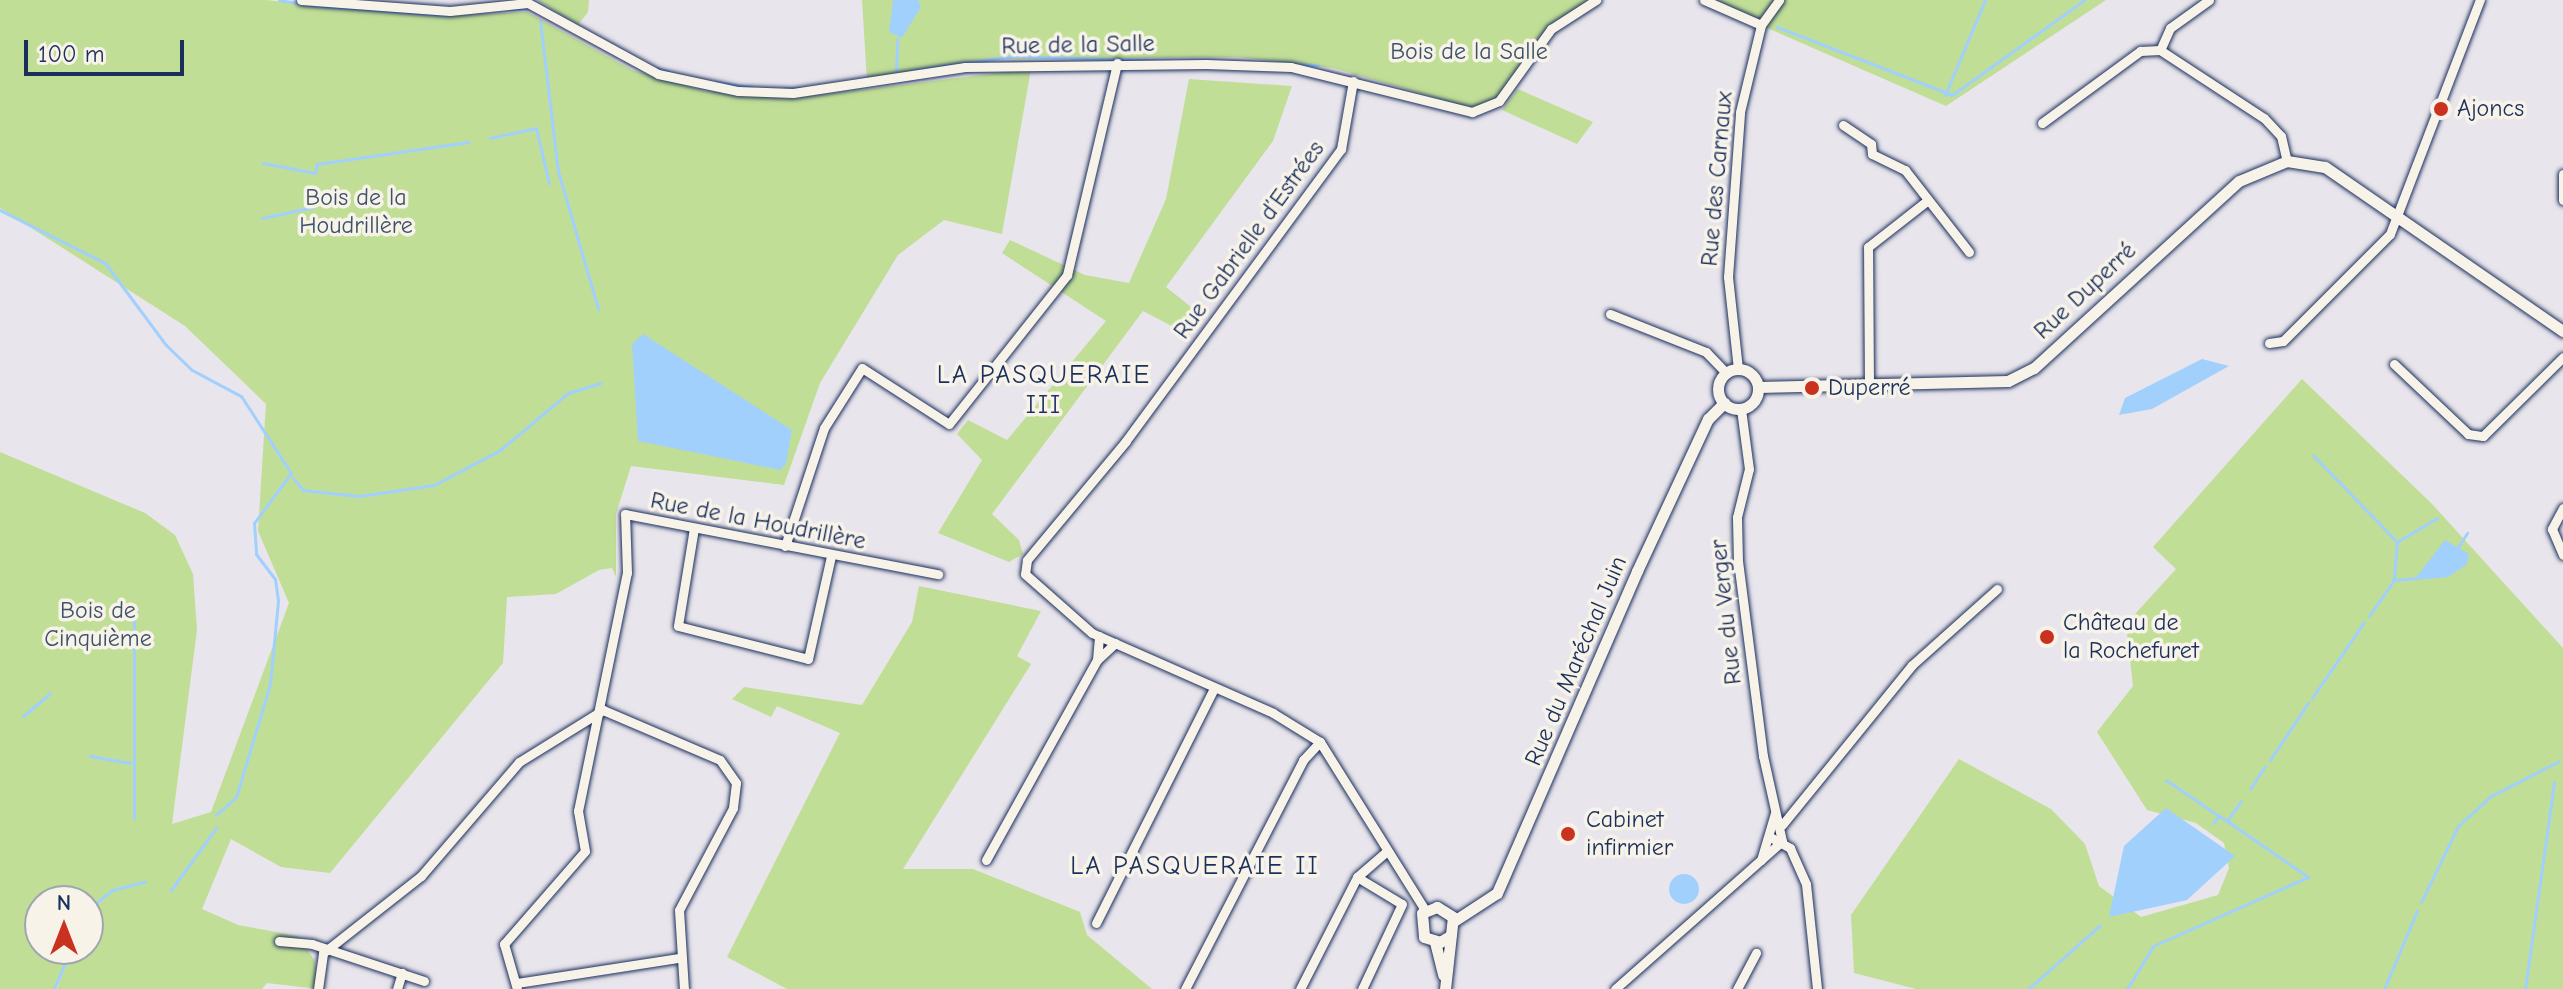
<!DOCTYPE html>
<meta charset="utf-8">
<style>
body{margin:0}
#map{position:relative;width:2563px;height:989px;overflow:hidden;background:#e8e5ec;font-family:"Comic Neue",sans-serif}
div>[style]{position:absolute}
[style*='--x']{left:calc(var(--x)*1px);top:calc(var(--y)*1px);width:calc(var(--w)*1px);rotate:calc(var(--a)*1deg)}
.green>*{inset:0;background:#c1de96}
.water>*{inset:0;background:#a1d0fd}
.round{border-radius:50%}
.stream>*{height:3px;margin:-1.5px;padding:0 1.5px;transform-origin:1.5px;border-radius:1.5px;background:#a1d0fd}
.roads{filter:drop-shadow(0 0 2px #1b2f5e) drop-shadow(0 0 2px #1b2f5e)}
.minor>*{height:9px;margin:-4.5px;padding:0 4.5px;transform-origin:4.5px;border-radius:4.5px;background:#f7f3e8}
.tertiary>*{height:11px;margin:-5.5px;padding:0 5.5px;transform-origin:5.5px;border-radius:5.5px;background:#f7f3e8}
.tertiary>.ring{margin:-5.5px;padding:0;box-sizing:content-box;background:none;border:11px solid #f7f3e8;border-radius:50%}
.dots>*{width:22px;height:22px;translate:-50% -50%;box-sizing:border-box;border:4px solid #f7f3e8;border-radius:50%}
span{translate:-50% -50%;white-space:nowrap;text-align:center;line-height:1.15;-webkit-text-stroke:7px #f7f3e8;paint-order:stroke}
.street-label{font-size:24px;color:#1b2f5e}
.park-label{font-size:24px;color:#3c5269}
.poi-label{font-size:24px;color:#1b2f5e}
.left{translate:0 -50%;text-align:left}
.neighbourhood-label{font-size:26px;color:#1b2f5e;letter-spacing:2px}
.north{position:absolute;left:24px;top:885px;width:80px;height:80px;box-sizing:border-box;background:#f7f3e8;border:2px solid #9fa5b1;border-radius:50%;rotate:0deg;font-size:22px;font-weight:700;line-height:32px;text-align:center;color:#1b2f5e}
.north::after{content:'';display:block;margin:auto;width:28px;height:36px;background:#c8321e;clip-path:polygon(50% 0,100% 100%,50% 72%,0 100%)}
.scale{position:absolute;left:24px;top:40px;width:160px;height:36px;box-sizing:border-box;border:4px solid #1b2f5e;border-top:0;padding-left:10px;font-size:24px;line-height:28px;white-space:nowrap;color:#1b2f5e;-webkit-text-stroke:6px #f7f3e8;paint-order:stroke}
</style>
<div id="map">
<div class="green">
<i style="clip-path:polygon(evenodd,0 0,265px 0,439px 16px,527px 12px,632px 70px,705px 91px,788px 99px,1031px 69px,1002px 234px,944px 220px,898px 255px,820px 383px,784px 485px,631px 466px,616px 514px,616px 577px,612px 568px,599px 570px,556px 594px,507px 597px,503px 663px,330px 873px,281px 867px,231px 839px,202px 909px,238px 925px,298px 936px,315px 961px,318px 989px,267px 983px,262px 989px,57px 989px,67px 961px,55px 989px,0 989px,0 452px,145px 513px,175px 535px,193px 574px,197px 630px,172px 824px,211px 812px,289px 603px,258px 531px,266px 404px,185px 326px,0 208px,0 0,40px 901px,88px 901px,88px 949px,40px 949px,40px 901px)"></i>
<i style="clip-path:polygon(537px 0,589px 0,588px 12px,578px 25px)"></i>
<i style="clip-path:polygon(862px 0,1596px 0,1570px 12px,1499px 101px,1482px 111px,1333px 68px,1238px 57px,1004px 59px,867px 81px)"></i>
<i style="clip-path:polygon(1703px 0,2106px 0,1946px 106px)"></i>
<i style="clip-path:polygon(1189px 79px,1292px 86px,1273px 141px,1166px 287px,1201px 315px,1189px 335px,1143px 311px,992px 514px,1019px 540px,1023px 554px,1009px 562px,938px 533px,982px 460px,957px 434px,968px 420px,1007px 440px,1106px 321px,1002px 253px,1010px 240px,1085px 275px,1129px 283px,1166px 199px)"></i>
<i style="clip-path:polygon(1518px 89px,1593px 122px,1577px 144px,1502px 110px)"></i>
<i style="clip-path:polygon(2302px 379px,2432px 504px,2563px 648px,2563px 989px,1916px 989px,1854px 973px,1851px 915px,1959px 759px,2051px 809px,2085px 844px,2099px 886px,2141px 917px,2218px 895px,2229px 868px,2224px 843px,2196px 823px,2147px 810px,2097px 732px,2133px 686px,2126px 624px,2176px 569px,2153px 547px)"></i>
<i style="clip-path:polygon(919px 586px,1041px 611px,1017px 656px,1031px 664px,903px 869px,973px 869px,1080px 912px,1087px 935px,1152px 989px,787px 989px,727px 957px,840px 733px,777px 706px,771px 717px,732px 699px,744px 687px,862px 705px,912px 622px)"></i>
</div>
<div class="water">
<i style="clip-path:polygon(893px 0,918px 0,921px 7px,902px 38px,889px 32px)"></i>
<i style="clip-path:polygon(643px 334px,792px 430px,786px 464px,780px 470px,638px 441px,632px 344px)"></i>
<i style="clip-path:polygon(2202px 359px,2229px 366px,2152px 409px,2119px 415px,2125px 398px)"></i>
<i style="clip-path:polygon(2445px 540px,2469px 554px,2467px 564px,2448px 577px,2414px 580px)"></i>
<i style="clip-path:polygon(2166px 808px,2235px 856px,2187px 900px,2109px 917px,2124px 846px)"></i>
<i class="round" style="left:1669px;top:874px;width:30px;height:30px"></i>
</div>
<div class="stream">
<i style="--x:279;--y:0;--w:23;--a:10"></i>
<i style="--x:309;--y:5;--w:136;--a:4.2"></i>
<i style="--x:511;--y:9;--w:16;--a:-4"></i>
<i style="--x:540;--y:21;--w:151;--a:83.2"></i>
<i style="--x:558;--y:171;--w:144;--a:73.8"></i>
<i style="--x:1777;--y:27;--w:188;--a:21.2"></i>
<i style="--x:1952;--y:95;--w:163;--a:-35.7"></i>
<i style="--x:657;--y:68;--w:11;--a:15"></i>
<i style="--x:915;--y:70;--w:98;--a:-8.2"></i>
<i style="--x:1012;--y:56;--w:306;--a:1.7"></i>
<i style="--x:896;--y:75;--w:36;--a:-88"></i>
<i style="--x:716;--y:82;--w:36;--a:8"></i>
<i style="--x:784;--y:88;--w:16;--a:0"></i>
<i style="--x:1945;--y:95;--w:103;--a:-67.2"></i>
<i style="--x:490;--y:138;--w:47;--a:-12.3"></i>
<i style="--x:536;--y:128;--w:57;--a:76.9"></i>
<i style="--x:263;--y:163;--w:53;--a:10.9"></i>
<i style="--x:315;--y:173;--w:9;--a:-77"></i>
<i style="--x:317;--y:164;--w:153;--a:-8.3"></i>
<i style="--x:0;--y:210;--w:118;--a:26.8"></i>
<i style="--x:105;--y:263;--w:102;--a:53.4"></i>
<i style="--x:166;--y:345;--w:36;--a:44"></i>
<i style="--x:192;--y:370;--w:55;--a:28"></i>
<i style="--x:241;--y:396;--w:92;--a:57"></i>
<i style="--x:291;--y:473;--w:62;--a:126.5"></i>
<i style="--x:254;--y:523;--w:31;--a:86"></i>
<i style="--x:256;--y:554;--w:31;--a:53"></i>
<i style="--x:275;--y:579;--w:22;--a:82"></i>
<i style="--x:278;--y:601;--w:83;--a:95.5"></i>
<i style="--x:270;--y:684;--w:118;--a:106.7"></i>
<i style="--x:236;--y:797;--w:27;--a:138"></i>
<i style="--x:262;--y:218;--w:53;--a:-11.9"></i>
<i style="--x:2313;--y:455;--w:121;--a:46"></i>
<i style="--x:2397;--y:542;--w:38;--a:95"></i>
<i style="--x:293;--y:478;--w:16;--a:50"></i>
<i style="--x:303;--y:490;--w:56;--a:6.1"></i>
<i style="--x:359;--y:496;--w:76;--a:-8.3"></i>
<i style="--x:434;--y:485;--w:75;--a:-27.9"></i>
<i style="--x:500;--y:450;--w:89;--a:-40"></i>
<i style="--x:568;--y:393;--w:34;--a:-17"></i>
<i style="--x:2397;--y:542;--w:47;--a:-31"></i>
<i style="--x:2458;--y:547;--w:17;--a:-57"></i>
<i style="--x:2369;--y:616;--w:44;--a:-55.2"></i>
<i style="--x:2394;--y:580;--w:23;--a:-5"></i>
<i style="--x:2312;--y:698;--w:92;--a:-55.6"></i>
<i style="--x:23;--y:716;--w:35;--a:-40"></i>
<i style="--x:90;--y:756;--w:41;--a:9.9"></i>
<i style="--x:2270;--y:760;--w:69;--a:-56.3"></i>
<i style="--x:2166;--y:780;--w:64;--a:34.2"></i>
<i style="--x:2250;--y:789;--w:27;--a:-57"></i>
<i style="--x:134;--y:818;--w:208;--a:-90"></i>
<i style="--x:2213;--y:823;--w:9;--a:-49"></i>
<i style="--x:2219;--y:816;--w:9;--a:32"></i>
<i style="--x:2227;--y:821;--w:24;--a:-55"></i>
<i style="--x:171;--y:890;--w:77;--a:-54"></i>
<i style="--x:2421;--y:902;--w:85;--a:-64"></i>
<i style="--x:2458;--y:826;--w:45;--a:-42.3"></i>
<i style="--x:2491;--y:796;--w:76;--a:-27.2"></i>
<i style="--x:88;--y:909;--w:31;--a:-38"></i>
<i style="--x:112;--y:890;--w:34;--a:-14"></i>
<i style="--x:54;--y:989;--w:43;--a:-67"></i>
<i style="--x:2028;--y:989;--w:96;--a:-41.6"></i>
<i style="--x:2127;--y:989;--w:50;--a:-58.8"></i>
<i style="--x:2153;--y:946;--w:170;--a:-24"></i>
<i style="--x:2308;--y:877;--w:98;--a:-145.3"></i>
<i style="--x:2384;--y:989;--w:85;--a:-67.1"></i>
<i style="--x:2525;--y:989;--w:209;--a:-82"></i>
</div>
<div class="roads">
<div class="minor">
<i style="--x:301;--y:0;--w:149;--a:4.2"></i>
<i style="--x:450;--y:11;--w:78;--a:-5.9"></i>
<i style="--x:1704;--y:0;--w:62;--a:23.7"></i>
<i style="--x:2209;--y:0;--w:48;--a:144.3"></i>
<i style="--x:2170;--y:28;--w:24;--a:114"></i>
<i style="--x:2160;--y:50;--w:124;--a:33.2"></i>
<i style="--x:2264;--y:118;--w:25;--a:47"></i>
<i style="--x:2281;--y:136;--w:26;--a:77"></i>
<i style="--x:528;--y:3;--w:148;--a:28.6"></i>
<i style="--x:658;--y:74;--w:82;--a:12"></i>
<i style="--x:738;--y:91;--w:55;--a:2.1"></i>
<i style="--x:793;--y:93;--w:174;--a:-8.6"></i>
<i style="--x:965;--y:67;--w:241;--a:-0.7"></i>
<i style="--x:1206;--y:64;--w:85;--a:2"></i>
<i style="--x:1291;--y:67;--w:187;--a:14"></i>
<i style="--x:1472;--y:112;--w:29;--a:-22"></i>
<i style="--x:1499;--y:101;--w:89;--a:-54.2"></i>
<i style="--x:1551;--y:29;--w:54;--a:-32.8"></i>
<i style="--x:1353;--y:81;--w:69;--a:100"></i>
<i style="--x:1341;--y:149;--w:363;--a:126.4"></i>
<i style="--x:1126;--y:441;--w:155;--a:129.8"></i>
<i style="--x:1027;--y:560;--w:14;--a:98"></i>
<i style="--x:1025;--y:574;--w:89;--a:41.4"></i>
<i style="--x:1092;--y:633;--w:198;--a:23.8"></i>
<i style="--x:1273;--y:713;--w:55;--a:31.7"></i>
<i style="--x:1320;--y:742;--w:198;--a:58"></i>
<i style="--x:2042;--y:123;--w:122;--a:-36.3"></i>
<i style="--x:2140;--y:51;--w:20;--a:-3"></i>
<i style="--x:1843;--y:125;--w:34;--a:34"></i>
<i style="--x:1871;--y:144;--w:10;--a:84"></i>
<i style="--x:1872;--y:154;--w:37;--a:26"></i>
<i style="--x:1905;--y:170;--w:104;--a:52"></i>
<i style="--x:2563;--y:174;--w:26;--a:90"></i>
<i style="--x:1610;--y:314;--w:103;--a:21.6"></i>
<i style="--x:1706;--y:352;--w:29;--a:46"></i>
<i style="--x:2269;--y:343;--w:14;--a:-8"></i>
<i style="--x:2283;--y:341;--w:151;--a:-45"></i>
<i style="--x:2390;--y:234;--w:251;--a:-69"></i>
<i style="--x:2394;--y:364;--w:102;--a:43.4"></i>
<i style="--x:2468;--y:434;--w:15;--a:8"></i>
<i style="--x:2483;--y:436;--w:112;--a:-44.6"></i>
<i style="--x:1738;--y:369;--w:93;--a:-96.2"></i>
<i style="--x:1728;--y:277;--w:165;--a:-85.8"></i>
<i style="--x:1740;--y:112;--w:89;--a:-76.4"></i>
<i style="--x:1761;--y:25;--w:31;--a:-54"></i>
<i style="--x:1869;--y:385;--w:138;--a:-90.4"></i>
<i style="--x:1868;--y:247;--w:76;--a:-38.1"></i>
<i style="--x:2563;--y:508;--w:24;--a:118"></i>
<i style="--x:2552;--y:529;--w:28;--a:67"></i>
<i style="--x:694;--y:528;--w:99;--a:99.3"></i>
<i style="--x:678;--y:626;--w:134;--a:14.2"></i>
<i style="--x:808;--y:659;--w:106;--a:-77.4"></i>
<i style="--x:785;--y:546;--w:124;--a:-71.7"></i>
<i style="--x:824;--y:428;--w:71;--a:-57.7"></i>
<i style="--x:862;--y:368;--w:103;--a:32.8"></i>
<i style="--x:949;--y:424;--w:190;--a:-51.6"></i>
<i style="--x:1067;--y:275;--w:218;--a:-76.7"></i>
<i style="--x:1097;--y:660;--w:24;--a:-85"></i>
<i style="--x:1782;--y:825;--w:206;--a:-50.9"></i>
<i style="--x:1912;--y:665;--w:114;--a:-41.8"></i>
<i style="--x:1772;--y:838;--w:21;--a:29"></i>
<i style="--x:1790;--y:848;--w:39;--a:66"></i>
<i style="--x:1806;--y:884;--w:106;--a:84"></i>
<i style="--x:986;--y:860;--w:229;--a:-61"></i>
<i style="--x:1097;--y:660;--w:25;--a:-43"></i>
<i style="--x:1761;--y:860;--w:49;--a:-73.4"></i>
<i style="--x:1357;--y:877;--w:52;--a:31"></i>
<i style="--x:1402;--y:904;--w:94;--a:115.2"></i>
<i style="--x:1096;--y:923;--w:261;--a:-63.3"></i>
<i style="--x:279;--y:941;--w:33;--a:5"></i>
<i style="--x:312;--y:944;--w:118;--a:18.3"></i>
<i style="--x:517;--y:983;--w:164;--a:-8.8"></i>
<i style="--x:318;--y:989;--w:36;--a:-82"></i>
<i style="--x:323;--y:953;--w:125;--a:-38.2"></i>
<i style="--x:421;--y:876;--w:150;--a:-49.3"></i>
<i style="--x:519;--y:762;--w:99;--a:-31.8"></i>
<i style="--x:603;--y:710;--w:127;--a:23.1"></i>
<i style="--x:720;--y:760;--w:28;--a:55"></i>
<i style="--x:736;--y:783;--w:25;--a:97"></i>
<i style="--x:733;--y:808;--w:115;--a:117.9"></i>
<i style="--x:679;--y:910;--w:79;--a:86.4"></i>
<i style="--x:397;--y:989;--w:17;--a:-73"></i>
<i style="--x:517;--y:989;--w:47;--a:-106.1"></i>
<i style="--x:504;--y:944;--w:123;--a:-48.9"></i>
<i style="--x:585;--y:851;--w:41;--a:-99.9"></i>
<i style="--x:578;--y:811;--w:243;--a:-78.4"></i>
<i style="--x:627;--y:573;--w:59;--a:-91.9"></i>
<i style="--x:625;--y:514;--w:319;--a:10.9"></i>
<i style="--x:1185;--y:989;--w:258;--a:-62.7"></i>
<i style="--x:1303;--y:760;--w:25;--a:-47"></i>
<i style="--x:1300;--y:989;--w:126;--a:-63"></i>
<i style="--x:1357;--y:877;--w:38;--a:-41"></i>
<i style="--x:1615;--y:989;--w:223;--a:-41.5"></i>
<i style="--x:1782;--y:841;--w:87;--a:-102.6"></i>
<i style="--x:1763;--y:756;--w:196;--a:-97.3"></i>
<i style="--x:1738;--y:562;--w:45;--a:-91.3"></i>
<i style="--x:1737;--y:517;--w:49;--a:-76"></i>
<i style="--x:1749;--y:469;--w:61;--a:-97.6"></i>
<i style="--x:1737;--y:989;--w:41;--a:-62.2"></i>
</div>
<div class="tertiary">
<i class="ring" style="left:1718px;top:369px;width:29px;height:29px"></i>
<i style="--x:1758;--y:387;--w:250;--a:-1.4"></i>
<i style="--x:2008;--y:381;--w:29;--a:-27"></i>
<i style="--x:2034;--y:368;--w:277;--a:-42.4"></i>
<i style="--x:2239;--y:181;--w:52;--a:-22.6"></i>
<i style="--x:2287;--y:161;--w:38;--a:9"></i>
<i style="--x:2325;--y:167;--w:289;--a:34.6"></i>
<i style="--x:1454;--y:921;--w:51;--a:-33.1"></i>
<i style="--x:1497;--y:893;--w:351;--a:-66.5"></i>
<i style="--x:1637;--y:571;--w:168;--a:-65"></i>
<i style="--x:1708;--y:419;--w:23;--a:-45"></i>
<i style="--x:1435;--y:942;--w:34;--a:76"></i>
<i style="--x:1445;--y:989;--w:72;--a:-83.7"></i>
<i style="--x:1453;--y:917;--w:19;--a:-148"></i>
<i style="--x:1437;--y:907;--w:16;--a:158"></i>
<i style="--x:1422;--y:913;--w:24;--a:85"></i>
<i style="--x:1424;--y:937;--w:17;--a:17"></i>
<i style="--x:1440;--y:942;--w:12;--a:-31"></i>
</div>
</div>
<div class="dots">
<i style="left:2441px;top:109px;background:#c8321e"></i>
<i style="left:1812px;top:388px;background:#c8321e"></i>
<i style="left:2047px;top:637px;background:#c8321e"></i>
<i style="left:1568px;top:834px;background:#c8321e"></i>
</div>
<div class="street-label">
<span style="left:1078px;top:45px;rotate:-1deg">Rue de la Salle</span>
<span style="left:1717px;top:179px;rotate:-85deg">Rue des Carnaux</span>
<span style="left:1249px;top:240px;rotate:-54deg">Rue Gabrielle d’Estrées</span>
<span style="left:2085px;top:291px;rotate:-43deg">Rue Duperré</span>
<span style="left:758px;top:521px;rotate:11deg">Rue de la Houdrillère</span>
<span style="left:1726px;top:612px;rotate:-96deg">Rue du Verger</span>
<span style="left:1576px;top:661px;rotate:-67deg">Rue du Maréchal Juin</span>
</div>
<div class="park-label">
<span style="left:1469px;top:52px">Bois de la Salle</span>
<span style="left:356px;top:212px">Bois de la<br>Houdrillère</span>
<span style="left:98px;top:625px">Bois de<br>Cinquième</span>
</div>
<div class="poi-label">
<span class="left" style="left:2457px;top:109px">Ajoncs</span>
<span class="left" style="left:1828px;top:388px">Duperré</span>
<span class="left" style="left:2063px;top:637px">Château de<br>la Rochefuret</span>
<span class="left" style="left:1586px;top:834px">Cabinet<br>infirmier</span>
</div>
<div class="neighbourhood-label">
<span style="left:1044px;top:391px">LA PASQUERAIE<br>III</span>
<span style="left:1195px;top:867px">LA PASQUERAIE II</span>
</div>
<div class="north">N</div>
<div class="scale">100 m</div>
</div>
